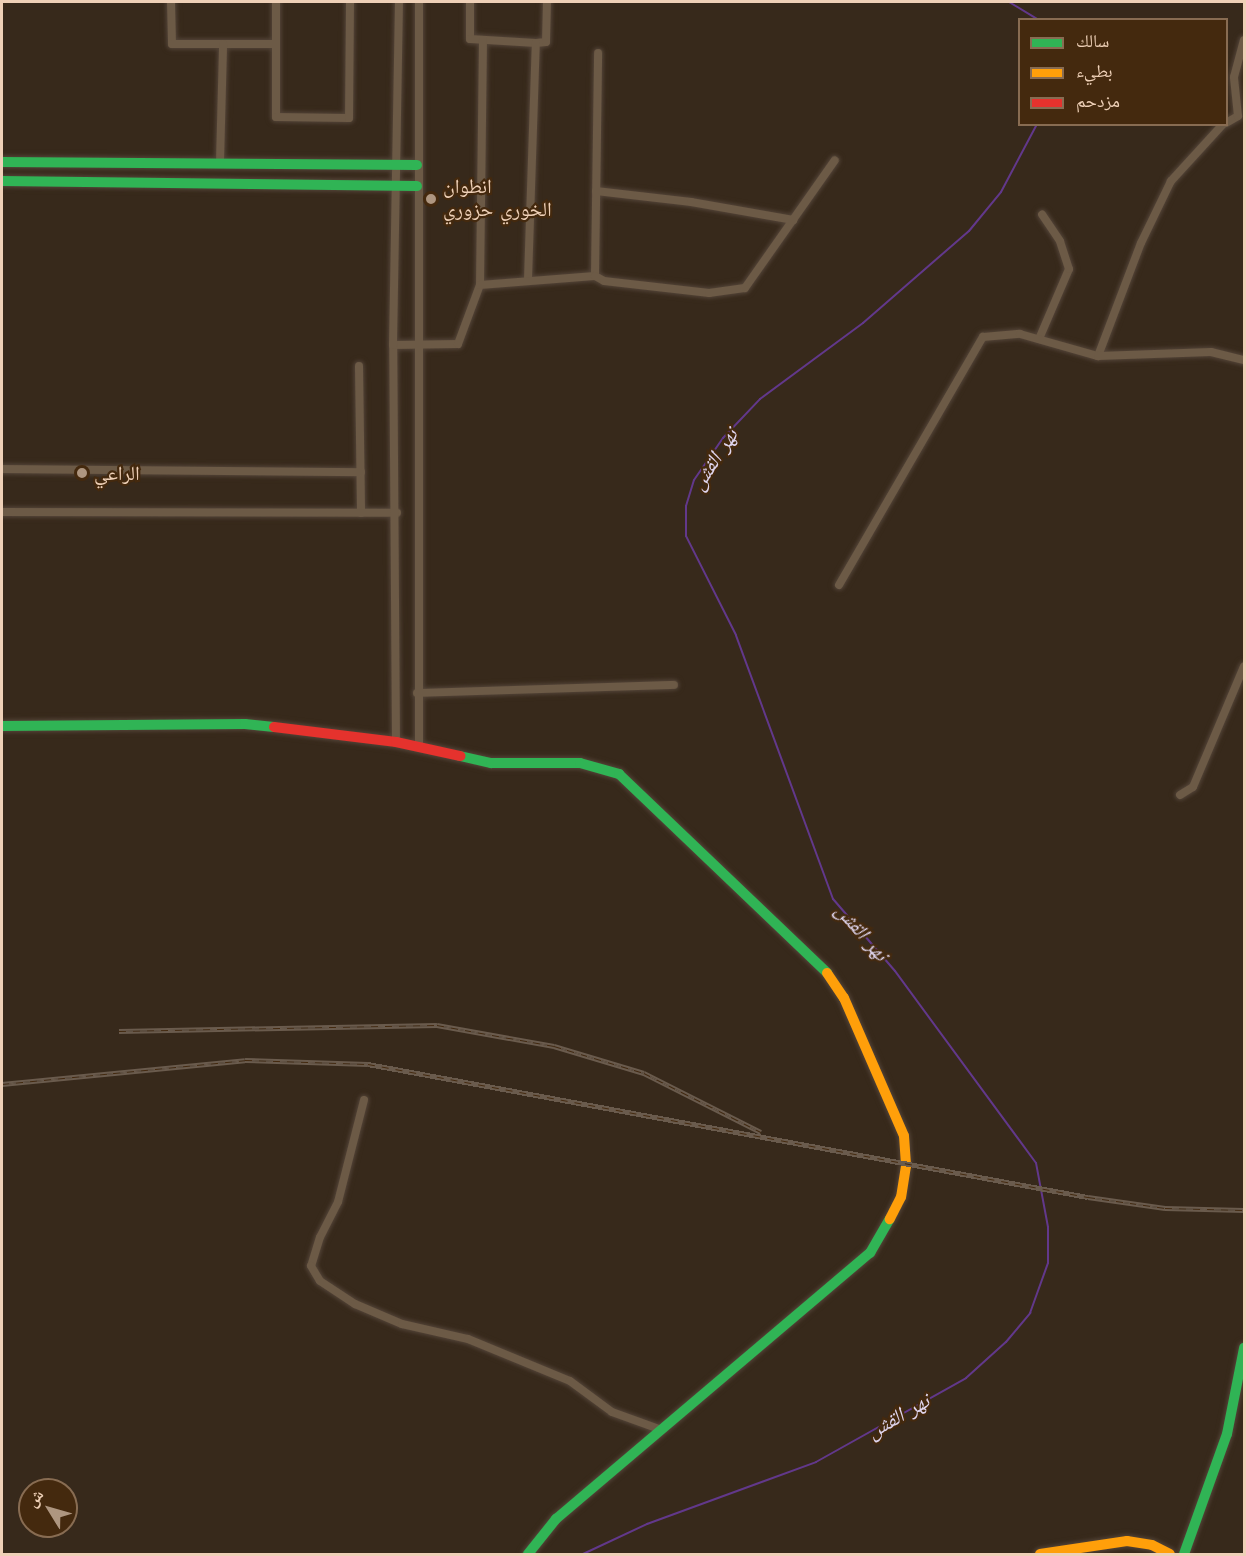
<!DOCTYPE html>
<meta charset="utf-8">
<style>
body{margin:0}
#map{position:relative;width:1246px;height:1556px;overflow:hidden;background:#37291b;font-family:"Work Sans","Noto Naskh Arabic",sans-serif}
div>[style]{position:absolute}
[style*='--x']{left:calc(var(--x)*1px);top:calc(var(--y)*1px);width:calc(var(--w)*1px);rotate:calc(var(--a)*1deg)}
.stream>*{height:2px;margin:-1px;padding:0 1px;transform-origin:1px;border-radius:1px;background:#62388b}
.roads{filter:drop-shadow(0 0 2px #534438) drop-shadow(0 0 2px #534438)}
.street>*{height:8px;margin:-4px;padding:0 4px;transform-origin:4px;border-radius:4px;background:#6c5a46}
.fast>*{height:10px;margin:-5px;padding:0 5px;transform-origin:5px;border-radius:5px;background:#30b455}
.slow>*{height:10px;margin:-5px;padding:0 5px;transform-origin:5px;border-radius:5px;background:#ff9f0a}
.jam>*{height:10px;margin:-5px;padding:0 5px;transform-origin:5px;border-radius:5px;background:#e5322d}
.rail>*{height:4.5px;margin-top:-2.25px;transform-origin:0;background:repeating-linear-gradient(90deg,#44290e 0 7px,#6a5b4d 0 14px);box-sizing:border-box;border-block:2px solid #6a5b4d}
.dots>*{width:16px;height:16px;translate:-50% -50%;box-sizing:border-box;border:3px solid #44290e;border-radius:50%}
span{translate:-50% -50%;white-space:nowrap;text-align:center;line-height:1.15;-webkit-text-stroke:4.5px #44290e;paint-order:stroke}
.poi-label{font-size:20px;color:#eed0b7}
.left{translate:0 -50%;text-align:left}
.water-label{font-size:21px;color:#dfd5ee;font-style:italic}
.frame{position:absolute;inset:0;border:3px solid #eed0b7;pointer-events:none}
.legend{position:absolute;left:1018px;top:18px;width:210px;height:108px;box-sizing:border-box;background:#44290e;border:2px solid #886c52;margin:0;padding:8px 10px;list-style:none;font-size:18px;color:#eed0b7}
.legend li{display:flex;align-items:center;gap:12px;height:30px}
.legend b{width:30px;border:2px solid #886c52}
.north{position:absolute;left:18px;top:1478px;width:60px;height:60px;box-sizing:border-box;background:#44290e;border:2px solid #886c52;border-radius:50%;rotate:307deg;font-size:16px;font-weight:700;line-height:24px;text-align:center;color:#eed0b7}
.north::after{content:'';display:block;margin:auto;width:21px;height:27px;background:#ae9680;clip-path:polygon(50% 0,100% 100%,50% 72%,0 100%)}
</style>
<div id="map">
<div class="stream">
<i style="--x:794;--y:2;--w:38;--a:0"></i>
<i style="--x:1009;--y:2;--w:35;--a:31"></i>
<i style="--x:583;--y:1554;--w:71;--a:-25.1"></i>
<i style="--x:647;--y:1524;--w:180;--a:-20.1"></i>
<i style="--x:816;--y:1462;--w:172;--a:-29.2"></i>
<i style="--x:966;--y:1378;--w:54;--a:-42"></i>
<i style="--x:1006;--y:1342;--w:38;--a:-50"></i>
<i style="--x:1030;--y:1313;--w:53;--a:-70.2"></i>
<i style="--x:1048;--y:1263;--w:36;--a:-90"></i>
<i style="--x:1048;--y:1227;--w:65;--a:-100.6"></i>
<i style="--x:1036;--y:1163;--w:238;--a:-126.3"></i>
<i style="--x:895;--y:971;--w:95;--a:-130.7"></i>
<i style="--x:833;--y:899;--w:281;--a:-110.2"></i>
<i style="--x:736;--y:635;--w:111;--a:-116.8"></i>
<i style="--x:686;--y:536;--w:30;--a:-90"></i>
<i style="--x:686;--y:506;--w:27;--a:-73"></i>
<i style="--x:694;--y:480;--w:51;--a:-55.4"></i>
<i style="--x:723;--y:438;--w:54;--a:-46.5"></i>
<i style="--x:760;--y:399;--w:128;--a:-36.4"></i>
<i style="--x:863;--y:323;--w:140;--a:-41"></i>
<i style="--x:969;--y:231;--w:50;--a:-50.6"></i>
<i style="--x:1001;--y:192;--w:77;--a:-62.1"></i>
</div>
<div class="roads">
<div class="street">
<i style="--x:171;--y:2;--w:42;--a:88.6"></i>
<i style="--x:172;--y:44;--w:104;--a:0"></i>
<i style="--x:276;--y:2;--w:115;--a:90"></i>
<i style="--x:276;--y:117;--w:73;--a:0.8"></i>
<i style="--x:349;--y:118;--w:116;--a:-89.5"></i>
<i style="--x:470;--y:2;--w:37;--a:90"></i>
<i style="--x:470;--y:39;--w:66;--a:3.5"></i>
<i style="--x:536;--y:43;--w:10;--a:-6"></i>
<i style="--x:546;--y:42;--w:40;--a:-88.6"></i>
<i style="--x:1226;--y:123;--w:14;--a:-30"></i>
<i style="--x:1238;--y:116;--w:39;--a:-96"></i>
<i style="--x:1234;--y:77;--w:38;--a:-75"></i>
<i style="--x:220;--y:162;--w:118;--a:-88.5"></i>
<i style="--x:596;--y:191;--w:96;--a:6.6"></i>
<i style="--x:691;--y:202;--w:104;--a:10"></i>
<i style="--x:595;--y:276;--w:223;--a:-89.2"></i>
<i style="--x:528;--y:279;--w:236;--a:-88.1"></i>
<i style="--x:480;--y:285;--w:245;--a:-89.3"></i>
<i style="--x:1039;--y:339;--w:76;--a:-66.8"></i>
<i style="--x:1069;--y:269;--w:29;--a:-108"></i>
<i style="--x:1060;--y:241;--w:32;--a:-124"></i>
<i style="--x:393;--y:345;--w:65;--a:-0.9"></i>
<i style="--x:458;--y:344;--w:63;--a:-69.6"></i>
<i style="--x:480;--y:285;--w:115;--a:-4.5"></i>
<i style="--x:595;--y:276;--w:10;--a:29"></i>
<i style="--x:604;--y:281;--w:106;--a:6.5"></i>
<i style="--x:709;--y:293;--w:36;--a:-8"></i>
<i style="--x:745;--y:288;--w:156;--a:-54.9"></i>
<i style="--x:1098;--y:356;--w:121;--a:-69.2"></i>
<i style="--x:1141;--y:243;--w:69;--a:-64.2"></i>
<i style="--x:1171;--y:181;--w:77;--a:-47.6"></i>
<i style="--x:359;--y:366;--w:147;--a:89.2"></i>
<i style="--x:2;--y:469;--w:359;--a:0.5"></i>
<i style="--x:2;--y:512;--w:395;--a:0.1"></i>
<i style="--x:839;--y:585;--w:287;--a:-59.9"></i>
<i style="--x:983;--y:337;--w:37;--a:-5"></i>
<i style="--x:1020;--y:334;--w:81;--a:15.8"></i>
<i style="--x:1098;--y:356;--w:113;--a:-2"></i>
<i style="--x:1211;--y:352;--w:34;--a:14"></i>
<i style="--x:417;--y:693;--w:257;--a:-1.8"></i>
<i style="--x:396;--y:742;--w:397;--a:-90.4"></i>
<i style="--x:393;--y:345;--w:343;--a:-89"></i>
<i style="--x:419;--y:746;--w:744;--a:-90"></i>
<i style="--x:1180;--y:795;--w:15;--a:-32"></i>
<i style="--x:1193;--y:787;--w:131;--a:-67.1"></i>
<i style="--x:364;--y:1100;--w:105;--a:104.3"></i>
<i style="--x:338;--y:1202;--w:39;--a:117"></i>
<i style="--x:320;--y:1237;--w:30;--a:107"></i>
<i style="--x:311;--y:1266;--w:17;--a:59"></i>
<i style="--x:320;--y:1281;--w:42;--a:33.3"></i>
<i style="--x:355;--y:1304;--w:51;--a:23.1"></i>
<i style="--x:402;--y:1324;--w:68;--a:12.8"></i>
<i style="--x:468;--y:1339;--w:110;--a:22.4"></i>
<i style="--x:570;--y:1381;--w:52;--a:36.4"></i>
<i style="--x:612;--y:1412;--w:50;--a:19.9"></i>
</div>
<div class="fast">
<i style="--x:2;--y:162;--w:415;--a:0.4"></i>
<i style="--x:2;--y:181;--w:415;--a:0.7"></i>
<i style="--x:2;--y:726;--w:243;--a:-0.5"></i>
<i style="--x:245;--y:724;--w:29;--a:6"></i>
<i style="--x:460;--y:756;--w:32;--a:13"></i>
<i style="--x:491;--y:763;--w:89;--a:0"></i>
<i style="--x:580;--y:763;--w:41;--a:15.8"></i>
<i style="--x:619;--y:774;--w:288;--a:43.7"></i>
<i style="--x:528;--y:1554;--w:45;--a:-51.3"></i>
<i style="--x:556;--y:1519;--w:412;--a:-40.3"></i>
<i style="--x:870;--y:1253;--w:39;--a:-60"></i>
<i style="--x:1184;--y:1554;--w:127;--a:-70.3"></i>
<i style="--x:1227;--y:1434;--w:88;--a:-78.8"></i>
</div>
<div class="slow">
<i style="--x:827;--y:973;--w:30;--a:56"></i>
<i style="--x:844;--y:998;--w:150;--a:66.5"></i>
<i style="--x:904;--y:1136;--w:30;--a:86"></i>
<i style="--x:906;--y:1166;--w:31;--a:99"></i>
<i style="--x:901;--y:1197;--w:25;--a:117"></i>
<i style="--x:1040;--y:1554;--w:88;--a:-8.5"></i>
<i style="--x:1127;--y:1541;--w:25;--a:9"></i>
<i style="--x:1152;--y:1545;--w:20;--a:27"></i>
</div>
<div class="jam">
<i style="--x:274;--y:727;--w:123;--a:7"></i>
<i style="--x:396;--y:742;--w:66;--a:12.3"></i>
</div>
</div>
<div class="rail">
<i style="--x:119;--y:1031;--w:318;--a:-1.1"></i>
<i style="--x:437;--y:1025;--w:119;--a:10.2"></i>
<i style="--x:554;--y:1046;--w:94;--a:16.7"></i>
<i style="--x:644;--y:1073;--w:131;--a:26.8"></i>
<i style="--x:2;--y:1084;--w:244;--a:-5.6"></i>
<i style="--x:245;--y:1060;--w:123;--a:1.9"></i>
<i style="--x:368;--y:1064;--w:732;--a:10.47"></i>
<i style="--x:1088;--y:1197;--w:78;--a:8.1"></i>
<i style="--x:1165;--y:1208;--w:79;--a:1.5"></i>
</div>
<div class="dots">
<i style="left:431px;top:199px;background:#ae9680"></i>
<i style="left:82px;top:473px;background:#ae9680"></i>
</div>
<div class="poi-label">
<span class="left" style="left:443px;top:198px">انطوان<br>الخوري حزوري</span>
<span class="left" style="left:94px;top:473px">الراعي</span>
</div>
<div class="water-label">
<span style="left:714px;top:459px;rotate:-57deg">نهر القش</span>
<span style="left:862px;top:932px;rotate:49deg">نهر القش</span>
<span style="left:898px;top:1416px;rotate:-30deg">نهر القش</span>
</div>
<div class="frame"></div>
<ul class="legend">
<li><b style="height:8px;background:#30b455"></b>سالك</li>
<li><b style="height:8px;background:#ff9f0a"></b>بطيء</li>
<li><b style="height:8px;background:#e5322d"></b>مزدحم</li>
</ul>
<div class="north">ش</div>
</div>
